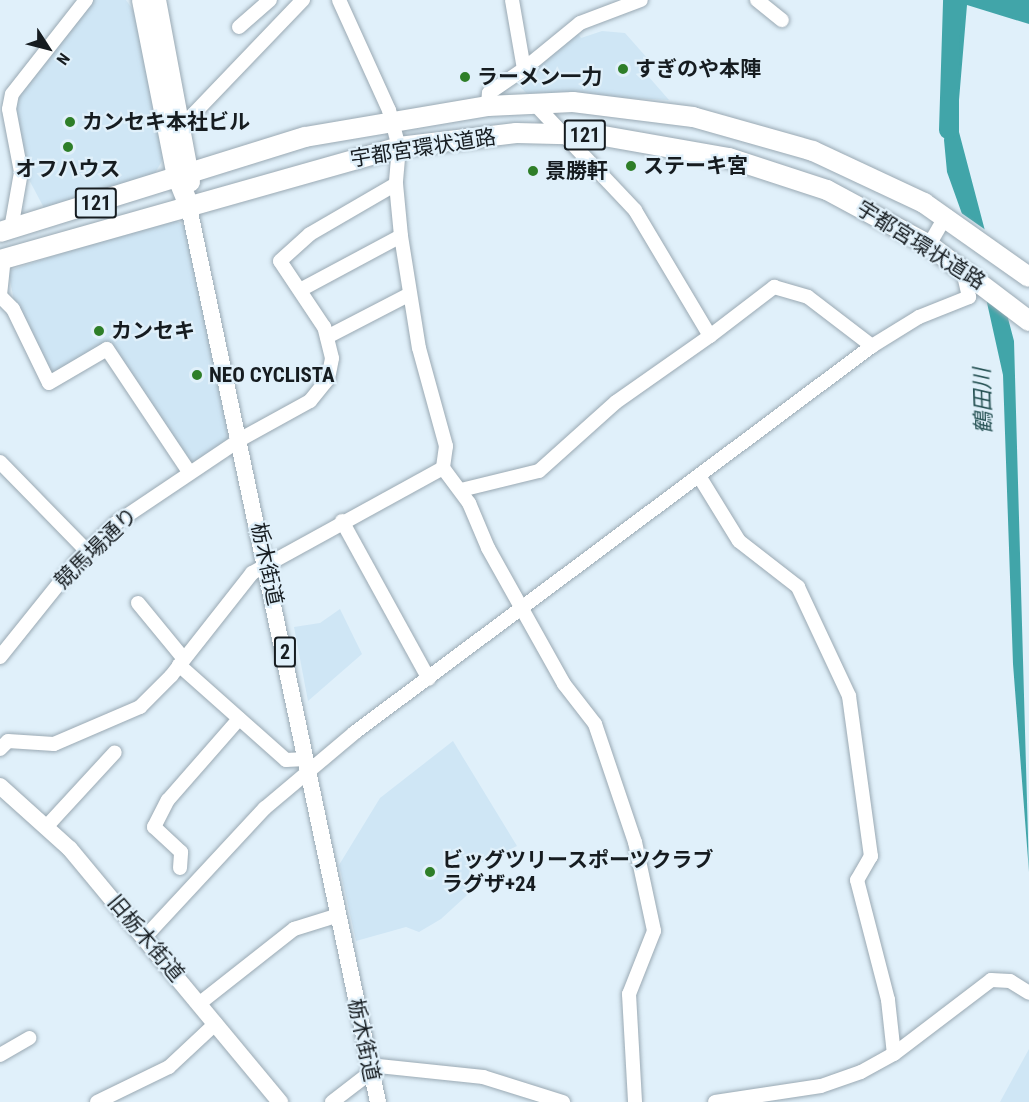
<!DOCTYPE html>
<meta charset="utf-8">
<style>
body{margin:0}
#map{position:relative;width:1029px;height:1102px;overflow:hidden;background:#e0f0fa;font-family:"Roboto Condensed","Noto Sans JP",sans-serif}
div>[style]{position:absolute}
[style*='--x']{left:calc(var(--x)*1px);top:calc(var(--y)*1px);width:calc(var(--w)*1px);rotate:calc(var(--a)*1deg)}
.built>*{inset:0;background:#cfe6f5}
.water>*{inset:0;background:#41a5a9}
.pier>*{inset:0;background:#e0f0fa}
.river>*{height:18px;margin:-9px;padding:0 9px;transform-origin:9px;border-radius:9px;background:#41a5a9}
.roads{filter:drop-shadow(0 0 2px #9aa9b3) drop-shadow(0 0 2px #9aa9b3)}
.minor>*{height:14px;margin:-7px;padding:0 7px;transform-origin:7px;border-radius:7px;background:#fff}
.major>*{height:16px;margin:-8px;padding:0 8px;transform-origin:8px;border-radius:8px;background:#fff}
.highway>*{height:20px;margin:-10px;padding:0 10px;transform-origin:10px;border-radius:10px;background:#fff}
.dots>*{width:16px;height:16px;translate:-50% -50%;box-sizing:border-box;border:3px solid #e0f0fa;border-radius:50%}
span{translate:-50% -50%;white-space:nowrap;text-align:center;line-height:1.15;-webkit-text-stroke:4.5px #e0f0fa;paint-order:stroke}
.shield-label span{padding:2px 4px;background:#e0f0fa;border:2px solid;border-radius:4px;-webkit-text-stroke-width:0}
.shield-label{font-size:20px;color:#161c20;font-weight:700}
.poi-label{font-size:21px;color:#161c20;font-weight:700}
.left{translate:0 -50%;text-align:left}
.street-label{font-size:21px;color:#161c20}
.water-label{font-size:22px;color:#255153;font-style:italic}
.north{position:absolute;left:18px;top:18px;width:60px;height:60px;-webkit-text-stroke:4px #e0f0fa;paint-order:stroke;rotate:126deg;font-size:16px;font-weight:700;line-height:24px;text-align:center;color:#161c20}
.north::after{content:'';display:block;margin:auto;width:21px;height:27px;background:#161c20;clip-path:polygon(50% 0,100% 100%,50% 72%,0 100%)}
</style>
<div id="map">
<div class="built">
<i style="clip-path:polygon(91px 0,126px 0,139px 19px,163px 159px,154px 175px,44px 208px,25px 172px,11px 106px)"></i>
<i style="clip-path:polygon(576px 31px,581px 38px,602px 31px,625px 33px,648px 59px,648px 76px,669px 100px,526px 93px,516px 82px)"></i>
<i style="clip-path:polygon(170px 217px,185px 226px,229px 439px,188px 466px,109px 346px,52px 379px,17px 315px,8px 271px)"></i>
<i style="clip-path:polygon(340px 609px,362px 654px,308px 701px,294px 627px,320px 623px)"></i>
<i style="clip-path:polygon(453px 741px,517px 846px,470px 868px,477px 886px,441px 919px,419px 932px,406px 927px,356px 941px,339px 865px,380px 798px)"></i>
<i style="clip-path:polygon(1029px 1049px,1029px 1102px,1000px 1102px)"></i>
</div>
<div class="water">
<i style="clip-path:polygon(949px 0,1029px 0,1029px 24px,967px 5px,959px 100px,959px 132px,1014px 341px,1029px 872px,1013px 664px,1003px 375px,976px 253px,947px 172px,944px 140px,957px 42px,957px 15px)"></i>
</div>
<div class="pier">
<i style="clip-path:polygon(957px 210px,990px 233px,1011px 318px,985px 296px)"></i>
</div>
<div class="river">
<i style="--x:948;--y:130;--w:130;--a:-88.2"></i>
</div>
<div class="roads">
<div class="minor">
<i style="--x:339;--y:0;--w:121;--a:65.6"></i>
<i style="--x:389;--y:110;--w:38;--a:75"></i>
<i style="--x:399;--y:147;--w:37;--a:95"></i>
<i style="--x:396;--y:184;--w:52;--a:84.5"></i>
<i style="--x:401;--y:236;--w:113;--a:80.9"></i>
<i style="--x:419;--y:348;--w:102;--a:74.6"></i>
<i style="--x:446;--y:446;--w:22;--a:98"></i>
<i style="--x:443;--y:468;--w:44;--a:53.4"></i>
<i style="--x:469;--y:503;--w:49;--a:67.1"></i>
<i style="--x:488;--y:548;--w:156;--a:60.8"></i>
<i style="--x:564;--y:684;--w:51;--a:52.2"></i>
<i style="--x:595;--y:724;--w:125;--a:71.3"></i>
<i style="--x:635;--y:842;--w:91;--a:77.9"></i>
<i style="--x:654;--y:931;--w:68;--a:111.6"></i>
<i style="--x:629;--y:994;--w:108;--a:86.8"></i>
<i style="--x:757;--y:0;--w:32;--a:39"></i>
<i style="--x:239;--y:27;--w:41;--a:-41.1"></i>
<i style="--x:524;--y:69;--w:72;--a:-39.4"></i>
<i style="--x:580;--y:23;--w:65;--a:-20.7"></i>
<i style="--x:488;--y:106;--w:13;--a:-86"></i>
<i style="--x:489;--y:93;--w:42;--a:-34.4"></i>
<i style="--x:524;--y:69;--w:70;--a:-99.9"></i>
<i style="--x:182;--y:126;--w:175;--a:-46.2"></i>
<i style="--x:11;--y:229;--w:58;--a:-80"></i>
<i style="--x:21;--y:172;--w:64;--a:-100.8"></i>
<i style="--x:9;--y:109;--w:15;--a:-79"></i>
<i style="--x:12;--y:94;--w:120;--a:-51.8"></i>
<i style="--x:929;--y:245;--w:34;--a:-60"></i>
<i style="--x:302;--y:289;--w:112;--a:-28.2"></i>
<i style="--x:0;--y:295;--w:36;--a:-84"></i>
<i style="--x:0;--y:296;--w:18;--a:45"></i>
<i style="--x:13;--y:309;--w:82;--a:64.1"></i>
<i style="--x:49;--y:383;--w:67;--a:-30.4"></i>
<i style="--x:107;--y:349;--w:148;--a:56.3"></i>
<i style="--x:710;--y:336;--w:81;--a:-37.4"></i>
<i style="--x:774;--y:287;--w:35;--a:16"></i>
<i style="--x:808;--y:297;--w:81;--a:37.4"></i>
<i style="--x:327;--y:337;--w:93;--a:-27.4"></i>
<i style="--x:0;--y:462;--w:124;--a:45.7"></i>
<i style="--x:699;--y:476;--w:76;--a:58.4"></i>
<i style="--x:739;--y:541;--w:75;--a:37.9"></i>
<i style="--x:798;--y:587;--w:120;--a:64.9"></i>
<i style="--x:849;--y:696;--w:162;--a:82.2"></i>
<i style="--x:871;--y:856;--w:28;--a:120"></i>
<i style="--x:857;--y:880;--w:124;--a:75.5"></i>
<i style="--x:888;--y:1000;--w:54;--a:83.7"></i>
<i style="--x:461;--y:490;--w:80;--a:-13.7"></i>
<i style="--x:539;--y:471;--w:103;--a:-41.9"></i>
<i style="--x:616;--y:402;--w:115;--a:-35.1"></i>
<i style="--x:710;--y:336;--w:147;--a:-120.8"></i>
<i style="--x:635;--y:210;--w:149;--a:-133.4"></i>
<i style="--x:342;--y:521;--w:180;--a:61.2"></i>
<i style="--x:138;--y:603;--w:72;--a:50.6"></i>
<i style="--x:0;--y:657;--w:122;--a:-51.3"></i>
<i style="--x:76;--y:562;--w:56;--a:-44.3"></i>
<i style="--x:116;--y:523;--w:151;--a:-33.9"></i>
<i style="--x:241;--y:439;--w:79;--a:-28.8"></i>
<i style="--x:310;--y:401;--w:28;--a:-51"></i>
<i style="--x:328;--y:379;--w:21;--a:-79"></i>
<i style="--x:332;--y:358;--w:32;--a:-104"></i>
<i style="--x:324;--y:327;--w:79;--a:-123.7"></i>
<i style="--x:280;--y:261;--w:40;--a:-42"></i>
<i style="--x:310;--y:234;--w:99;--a:-30.2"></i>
<i style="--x:179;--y:665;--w:143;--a:41.6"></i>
<i style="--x:286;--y:760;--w:20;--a:-3"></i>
<i style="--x:0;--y:749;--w:11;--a:-45"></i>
<i style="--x:8;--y:741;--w:46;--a:3.7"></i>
<i style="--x:54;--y:744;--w:94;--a:-23.3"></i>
<i style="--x:140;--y:707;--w:44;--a:-45"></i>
<i style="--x:171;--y:676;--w:131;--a:-51.8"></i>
<i style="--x:252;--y:573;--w:218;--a:-28.8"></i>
<i style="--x:47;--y:826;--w:100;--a:-47.4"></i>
<i style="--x:180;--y:868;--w:16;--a:-86"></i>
<i style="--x:181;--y:852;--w:37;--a:-137"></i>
<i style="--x:154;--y:827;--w:30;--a:-63"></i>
<i style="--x:168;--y:800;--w:108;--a:-48.8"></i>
<i style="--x:145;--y:937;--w:176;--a:-47.1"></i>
<i style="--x:265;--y:808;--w:116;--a:-40.1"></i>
<i style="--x:354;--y:733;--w:647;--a:-36.76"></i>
<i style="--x:872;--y:346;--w:55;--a:-31.7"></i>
<i style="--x:919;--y:317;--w:54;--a:-21.8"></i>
<i style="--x:969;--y:297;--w:28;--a:-103"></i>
<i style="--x:200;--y:1003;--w:120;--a:-38.2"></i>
<i style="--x:294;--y:929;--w:47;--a:-17.3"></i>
<i style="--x:0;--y:1055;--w:34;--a:-30"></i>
<i style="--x:369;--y:1065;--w:115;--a:6"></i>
<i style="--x:483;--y:1077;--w:84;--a:17.4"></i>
<i style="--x:97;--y:1102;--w:80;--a:-25.9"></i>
<i style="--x:169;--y:1067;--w:64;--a:-43.1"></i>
<i style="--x:332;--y:1102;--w:49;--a:-37.6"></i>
<i style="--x:715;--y:1102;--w:107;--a:-8.6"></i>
<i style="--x:821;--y:1086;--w:42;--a:-19.3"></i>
<i style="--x:861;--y:1072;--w:38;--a:-29"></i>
<i style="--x:894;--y:1054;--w:122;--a:-37.3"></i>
<i style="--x:991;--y:980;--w:19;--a:3"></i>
<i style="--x:1010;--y:981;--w:22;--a:32"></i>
</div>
<div class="major">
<i style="--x:188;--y:203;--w:919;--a:78.07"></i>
<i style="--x:0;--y:786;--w:94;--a:42"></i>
<i style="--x:70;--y:849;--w:329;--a:50.3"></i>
</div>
<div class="highway">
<i style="--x:142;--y:0;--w:179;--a:78.8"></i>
<i style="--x:177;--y:176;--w:29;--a:68"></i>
<i style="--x:156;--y:0;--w:185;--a:79.4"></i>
<i style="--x:0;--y:232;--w:319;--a:-17.3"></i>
<i style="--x:305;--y:137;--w:186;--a:-9.6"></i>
<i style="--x:488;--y:106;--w:85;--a:-2.7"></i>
<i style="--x:573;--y:102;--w:121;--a:7.1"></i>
<i style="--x:693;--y:117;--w:125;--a:15.8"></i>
<i style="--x:813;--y:151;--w:123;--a:25.1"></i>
<i style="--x:924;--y:203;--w:128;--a:35.2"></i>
<i style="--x:0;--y:260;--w:415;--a:-15.8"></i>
<i style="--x:399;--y:147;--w:118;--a:-6.8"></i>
<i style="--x:516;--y:133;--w:82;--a:1.4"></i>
<i style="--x:598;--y:135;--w:133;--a:10"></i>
<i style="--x:729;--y:158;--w:103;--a:18.1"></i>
<i style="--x:827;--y:190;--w:116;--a:28.3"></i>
<i style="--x:929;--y:245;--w:126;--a:37.2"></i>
</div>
</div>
<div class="dots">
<i style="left:623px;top:69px;background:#2e7e28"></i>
<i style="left:465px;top:77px;background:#2e7e28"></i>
<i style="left:70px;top:122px;background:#2e7e28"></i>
<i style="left:68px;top:147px;background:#2e7e28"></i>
<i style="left:631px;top:166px;background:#2e7e28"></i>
<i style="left:533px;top:171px;background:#2e7e28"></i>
<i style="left:99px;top:331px;background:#2e7e28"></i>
<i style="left:197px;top:375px;background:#2e7e28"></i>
<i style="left:430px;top:872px;background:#2e7e28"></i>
</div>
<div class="shield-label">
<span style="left:585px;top:135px">121</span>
<span style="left:96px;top:203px">121</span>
<span style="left:285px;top:652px">2</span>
</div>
<div class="poi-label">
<span class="left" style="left:635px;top:69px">すぎのや本陣</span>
<span class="left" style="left:477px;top:77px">ラーメン一力</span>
<span class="left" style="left:82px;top:122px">カンセキ本社ビル</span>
<span class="left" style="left:643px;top:166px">ステーキ宮</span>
<span style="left:68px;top:169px">オフハウス</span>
<span class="left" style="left:545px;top:171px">景勝軒</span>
<span class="left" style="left:111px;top:331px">カンセキ</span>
<span class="left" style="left:209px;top:375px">NEO CYCLISTA</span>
<span class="left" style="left:442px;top:872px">ビッグツリースポーツクラブ<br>ラグザ+24</span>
</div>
<div class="street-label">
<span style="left:423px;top:148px;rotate:-9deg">宇都宮環状道路</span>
<span style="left:921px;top:245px;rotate:32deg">宇都宮環状道路</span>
<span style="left:96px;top:548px;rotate:-44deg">競馬場通り</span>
<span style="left:267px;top:564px;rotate:78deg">栃木街道</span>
<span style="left:146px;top:938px;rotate:50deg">旧栃木街道</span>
<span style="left:364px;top:1040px;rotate:78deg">栃木街道</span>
</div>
<div class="water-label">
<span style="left:983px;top:401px;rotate:-92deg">鶴田川</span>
</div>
<div class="north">N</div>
</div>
